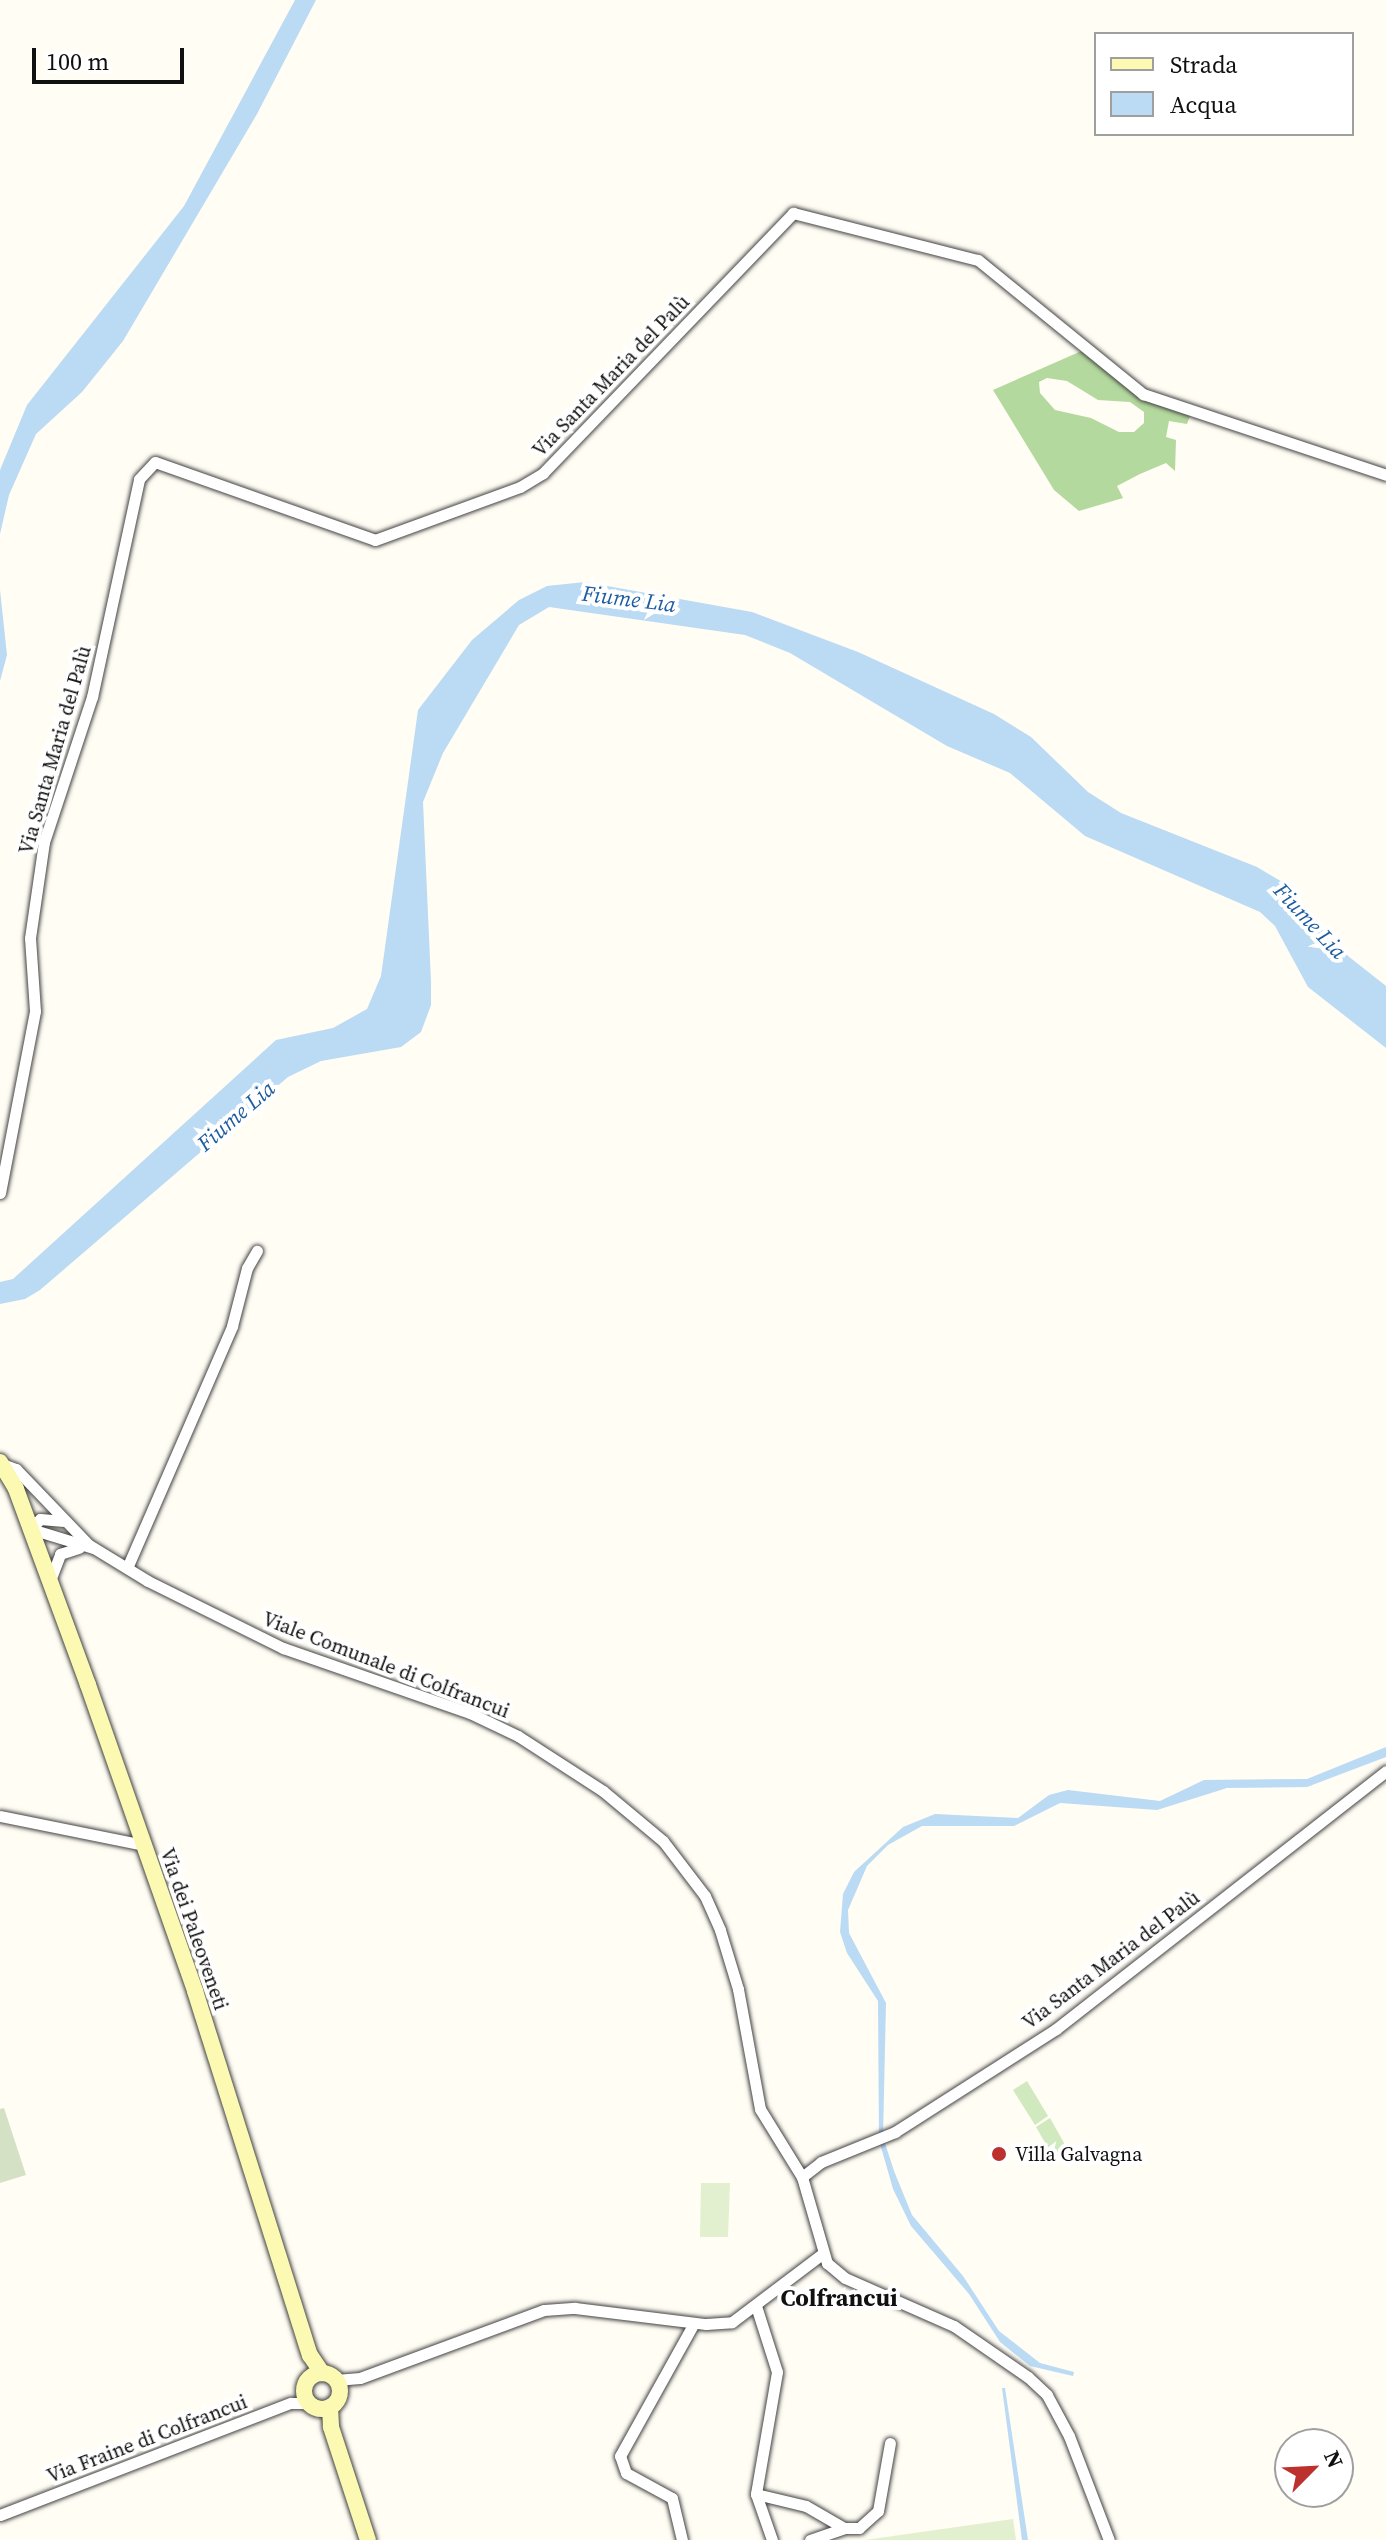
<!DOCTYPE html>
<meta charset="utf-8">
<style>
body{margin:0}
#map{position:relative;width:1386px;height:2540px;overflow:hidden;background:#fffdf4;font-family:"Source Serif 4",serif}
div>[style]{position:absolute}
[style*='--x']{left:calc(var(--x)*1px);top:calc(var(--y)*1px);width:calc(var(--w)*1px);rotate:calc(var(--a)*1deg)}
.green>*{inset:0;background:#d1e9be}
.forest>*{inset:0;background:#b4d99e}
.cemetery>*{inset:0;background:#d5e1c4}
.pitch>*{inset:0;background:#e2f0cf}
.water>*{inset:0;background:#bbdaf4}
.roads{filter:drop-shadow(0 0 2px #434343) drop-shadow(0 0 2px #434343)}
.minor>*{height:11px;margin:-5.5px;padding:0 5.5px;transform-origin:5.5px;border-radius:5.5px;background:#fff}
.secondary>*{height:16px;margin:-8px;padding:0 8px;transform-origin:8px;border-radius:8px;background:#fbf9b2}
.secondary>.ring{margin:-8px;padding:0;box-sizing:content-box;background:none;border:16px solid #fbf9b2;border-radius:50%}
.dots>*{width:22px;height:22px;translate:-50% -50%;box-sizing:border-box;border:4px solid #fff;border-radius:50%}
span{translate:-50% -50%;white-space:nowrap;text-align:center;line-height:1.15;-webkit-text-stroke:8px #fff;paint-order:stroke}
.street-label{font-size:20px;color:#101010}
.poi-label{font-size:20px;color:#101010}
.left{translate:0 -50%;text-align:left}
.water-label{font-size:22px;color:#1d5c9f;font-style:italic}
.quarter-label{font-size:24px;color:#101010;font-weight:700}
.legend{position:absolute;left:1094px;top:32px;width:260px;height:104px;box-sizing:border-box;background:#fff;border:2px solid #9f9f9f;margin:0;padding:10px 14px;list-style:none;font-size:24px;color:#101010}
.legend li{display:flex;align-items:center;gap:16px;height:40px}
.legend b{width:40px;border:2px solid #9f9f9f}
.north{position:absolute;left:1274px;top:2428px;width:80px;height:80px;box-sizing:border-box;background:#fff;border:2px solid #9f9f9f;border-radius:50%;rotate:66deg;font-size:22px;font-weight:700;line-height:32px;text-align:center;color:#101010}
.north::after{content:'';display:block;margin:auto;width:28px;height:36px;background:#bc312d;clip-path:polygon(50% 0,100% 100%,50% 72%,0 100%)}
.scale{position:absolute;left:32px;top:48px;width:152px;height:36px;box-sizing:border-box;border:4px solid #101010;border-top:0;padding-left:10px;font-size:24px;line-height:28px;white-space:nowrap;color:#101010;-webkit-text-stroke:6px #fff;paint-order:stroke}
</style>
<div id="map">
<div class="green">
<i style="clip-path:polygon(1027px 2081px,1048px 2116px,1035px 2125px,1013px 2090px)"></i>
<i style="clip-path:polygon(1050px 2118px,1068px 2150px,1054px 2158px,1036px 2127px)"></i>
</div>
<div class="forest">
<i style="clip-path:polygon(evenodd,1086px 349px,1109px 370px,1191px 413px,1187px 424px,1169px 421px,1166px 437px,1176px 440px,1175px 471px,1166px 463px,1140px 474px,1117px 486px,1123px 498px,1079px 511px,1054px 490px,993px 390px,1086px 349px,1047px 378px,1067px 381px,1098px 400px,1130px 402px,1144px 412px,1144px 423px,1134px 432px,1119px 432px,1091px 418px,1055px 410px,1040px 393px,1039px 382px,1047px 378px)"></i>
</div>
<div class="cemetery">
<i style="clip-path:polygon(4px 2108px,26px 2175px,0 2183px,0 2109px)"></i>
</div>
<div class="pitch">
<i style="clip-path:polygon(701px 2183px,730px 2183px,728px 2237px,700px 2237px)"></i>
<i style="clip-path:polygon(1013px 2519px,1016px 2540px,865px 2540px)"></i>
</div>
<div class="water">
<i style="clip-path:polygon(295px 0,316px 0,257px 114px,123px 341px,82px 392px,36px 434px,9px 495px,0 534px,0 470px,27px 405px,184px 206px)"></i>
<i style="clip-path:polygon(585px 582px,752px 612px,858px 652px,994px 714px,1031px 737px,1088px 792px,1121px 813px,1257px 867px,1284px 883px,1348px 956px,1386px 986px,1386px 1048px,1308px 987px,1275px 926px,1260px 912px,1085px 836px,1010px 773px,947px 746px,790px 653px,745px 635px,549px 607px,519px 625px,443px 753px,423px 802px,431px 982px,431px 1005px,421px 1032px,401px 1047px,321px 1061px,288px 1077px,40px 1290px,25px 1299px,0 1304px,0 1282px,13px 1279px,276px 1040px,333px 1028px,367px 1009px,381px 976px,418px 710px,472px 640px,519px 600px,547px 586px)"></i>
<i style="clip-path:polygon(0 590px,7px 655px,0 681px)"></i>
<i style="clip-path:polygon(1386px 1747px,1386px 1757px,1307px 1787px,1227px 1788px,1157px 1810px,1060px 1803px,1014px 1826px,922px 1826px,888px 1845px,867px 1866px,848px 1910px,849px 1933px,886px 2003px,883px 2137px,894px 2171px,912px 2215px,963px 2276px,999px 2331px,1040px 2363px,1074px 2372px,1073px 2376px,1030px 2366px,1000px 2342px,969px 2294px,911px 2226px,893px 2189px,879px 2140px,878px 2001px,847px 1953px,840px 1932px,843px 1894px,854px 1872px,903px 1827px,935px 1814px,1018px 1818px,1049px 1795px,1068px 1790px,1160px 1801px,1204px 1780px,1307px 1779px)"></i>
<i style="clip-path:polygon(1002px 2388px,1005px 2388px,1028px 2540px,1022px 2540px)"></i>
</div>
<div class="roads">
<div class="minor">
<i style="--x:0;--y:1193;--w:185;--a:-79.1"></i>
<i style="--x:35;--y:1011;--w:73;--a:-93.9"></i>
<i style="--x:30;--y:938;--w:97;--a:-81.7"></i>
<i style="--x:44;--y:842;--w:153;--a:-71.7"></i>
<i style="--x:92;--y:697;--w:223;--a:-77.8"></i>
<i style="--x:139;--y:479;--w:23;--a:-47"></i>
<i style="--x:155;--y:462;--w:233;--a:19.5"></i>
<i style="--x:375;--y:540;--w:154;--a:-20.1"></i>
<i style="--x:520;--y:487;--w:27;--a:-31"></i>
<i style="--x:543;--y:473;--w:361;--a:-46.1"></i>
<i style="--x:793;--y:213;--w:191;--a:14.3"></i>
<i style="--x:978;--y:260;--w:213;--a:39.1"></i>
<i style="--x:1143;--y:394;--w:256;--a:18.4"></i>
<i style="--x:2;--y:1464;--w:15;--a:20"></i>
<i style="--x:16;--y:1469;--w:105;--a:46.2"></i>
<i style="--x:89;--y:1545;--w:69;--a:31.4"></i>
<i style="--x:148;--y:1581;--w:151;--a:26.4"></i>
<i style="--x:283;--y:1648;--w:198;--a:19.2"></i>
<i style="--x:470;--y:1713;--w:53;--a:25.6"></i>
<i style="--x:518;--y:1736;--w:101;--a:32.9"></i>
<i style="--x:603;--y:1791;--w:78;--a:39.8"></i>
<i style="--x:663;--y:1841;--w:69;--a:52.6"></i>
<i style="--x:705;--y:1896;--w:37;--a:66"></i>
<i style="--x:720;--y:1930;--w:62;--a:73"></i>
<i style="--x:738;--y:1989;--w:122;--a:79.6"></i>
<i style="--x:760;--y:2109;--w:80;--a:58.3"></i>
<i style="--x:802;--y:2177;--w:90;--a:73.8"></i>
<i style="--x:827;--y:2263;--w:23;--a:40"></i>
<i style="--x:845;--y:2278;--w:119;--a:23.8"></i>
<i style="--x:954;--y:2326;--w:90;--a:34.6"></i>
<i style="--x:1028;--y:2377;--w:26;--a:43"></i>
<i style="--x:1047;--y:2395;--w:47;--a:61.8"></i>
<i style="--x:1069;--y:2436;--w:111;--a:69"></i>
<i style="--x:64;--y:1521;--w:24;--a:-175"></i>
<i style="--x:40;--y:1519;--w:13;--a:132"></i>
<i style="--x:31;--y:1529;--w:65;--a:17"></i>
<i style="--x:127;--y:1568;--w:264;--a:-66.5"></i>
<i style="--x:232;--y:1326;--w:60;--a:-75.5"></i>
<i style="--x:247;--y:1268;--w:20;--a:-60"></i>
<i style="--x:51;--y:1578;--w:26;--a:-69"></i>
<i style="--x:60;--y:1554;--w:20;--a:-18"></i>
<i style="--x:0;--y:1816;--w:147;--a:11.4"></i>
<i style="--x:802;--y:2177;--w:24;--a:-38"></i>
<i style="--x:821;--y:2162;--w:80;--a:-22.1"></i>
<i style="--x:895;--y:2132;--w:191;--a:-32.6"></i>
<i style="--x:1056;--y:2029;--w:419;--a:-38"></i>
<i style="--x:756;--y:2306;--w:69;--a:72.3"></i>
<i style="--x:777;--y:2372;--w:124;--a:99.8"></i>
<i style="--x:756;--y:2494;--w:49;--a:70.8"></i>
<i style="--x:336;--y:2380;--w:24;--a:-5"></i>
<i style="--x:360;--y:2378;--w:196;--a:-20.3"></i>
<i style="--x:544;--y:2310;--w:31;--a:-4"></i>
<i style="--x:575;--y:2308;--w:132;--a:7"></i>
<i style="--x:706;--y:2324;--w:26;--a:-4"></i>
<i style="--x:732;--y:2322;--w:113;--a:-37.1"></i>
<i style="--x:756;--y:2494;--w:51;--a:13.5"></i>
<i style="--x:806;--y:2506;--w:44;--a:30.1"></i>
<i style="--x:844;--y:2528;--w:15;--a:0"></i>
<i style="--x:859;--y:2528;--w:25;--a:-42"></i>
<i style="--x:878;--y:2511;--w:69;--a:-80"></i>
<i style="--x:0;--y:2515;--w:312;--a:-21.1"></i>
<i style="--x:291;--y:2403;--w:18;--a:0"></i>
<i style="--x:682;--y:2540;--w:43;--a:-103.4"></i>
<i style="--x:672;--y:2498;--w:52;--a:-151.5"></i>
<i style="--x:626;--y:2473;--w:18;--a:-109"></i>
<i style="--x:620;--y:2456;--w:152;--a:-60.9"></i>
<i style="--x:810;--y:2540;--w:36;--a:-19"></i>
</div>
<div class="secondary">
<i style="--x:0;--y:1462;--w:31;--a:59"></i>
<i style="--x:16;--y:1489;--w:209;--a:69.8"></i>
<i style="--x:88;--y:1685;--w:324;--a:70.7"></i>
<i style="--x:195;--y:1991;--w:382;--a:72.5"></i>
<i style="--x:310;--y:2355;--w:22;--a:56"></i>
<i class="ring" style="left:304px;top:2373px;width:20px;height:20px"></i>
<i style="--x:330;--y:2407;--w:20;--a:87"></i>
<i style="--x:331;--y:2427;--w:119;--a:71.9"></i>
</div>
</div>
<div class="dots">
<i style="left:999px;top:2154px;background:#bc312d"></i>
</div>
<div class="street-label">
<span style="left:611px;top:376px;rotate:-46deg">Via Santa Maria del Palù</span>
<span style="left:55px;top:750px;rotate:-74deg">Via Santa Maria del Palù</span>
<span style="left:386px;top:1665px;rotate:21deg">Viale Comunale di Colfrancui</span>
<span style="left:194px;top:1929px;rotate:71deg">Via dei Paleoveneti</span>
<span style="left:1111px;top:1960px;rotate:-37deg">Via Santa Maria del Palù</span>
<span style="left:147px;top:2439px;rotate:-21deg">Via Fraine di Colfrancui</span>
</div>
<div class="poi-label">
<span class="left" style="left:1015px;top:2154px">Villa Galvagna</span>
</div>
<div class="water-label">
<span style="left:629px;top:599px;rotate:7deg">Fiume Lia</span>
<span style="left:1310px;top:921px;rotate:47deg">Fiume Lia</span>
<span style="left:236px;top:1116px;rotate:-41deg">Fiume Lia</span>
</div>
<div class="quarter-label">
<span style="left:839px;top:2298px">Colfrancui</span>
</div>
<ul class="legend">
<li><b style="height:10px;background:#fbf9b2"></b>Strada</li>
<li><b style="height:22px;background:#bbdaf4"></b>Acqua</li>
</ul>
<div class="north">N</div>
<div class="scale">100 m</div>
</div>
